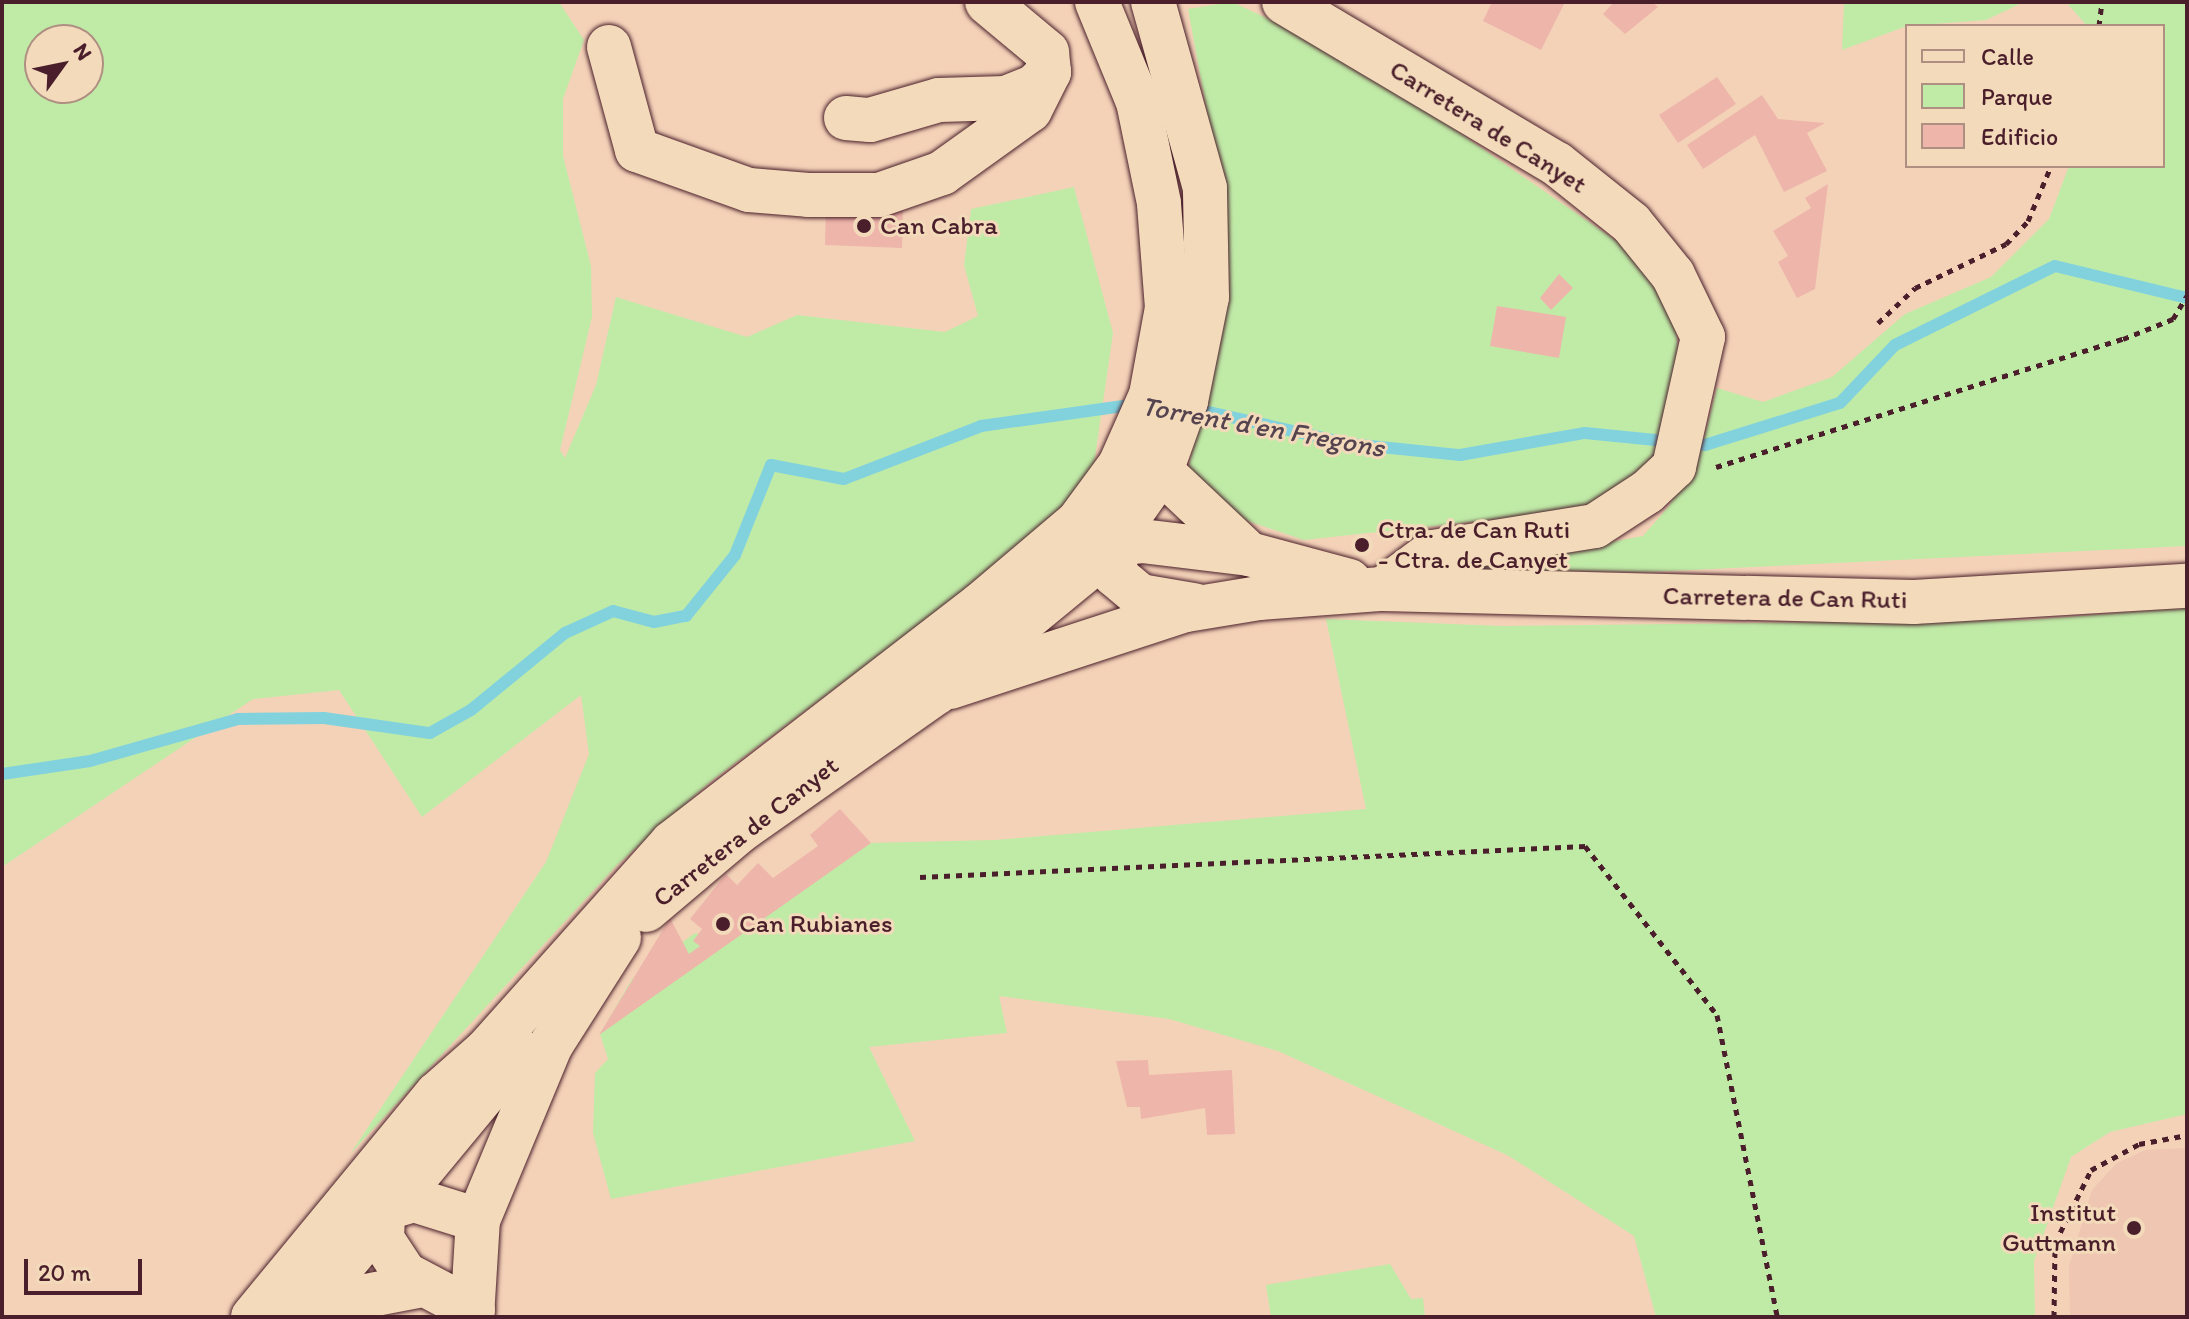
<!DOCTYPE html>
<style>
body{margin:0}
#map{position:relative;width:2189px;height:1319px;overflow:hidden;background:#f4d2b8;font-family:Itim,sans-serif}
div>[style]{position:absolute}
[style*='--x']{left:calc(var(--x)*1px);top:calc(var(--y)*1px);width:calc(var(--w)*1px);rotate:calc(var(--a)*1deg)}
.built>*{inset:0;background:#efc6b1}
.green>*{inset:0;background:#c0eba7}
.stream>*{height:12px;margin:-6px;padding:0 6px;transform-origin:6px;border-radius:6px;background:#82d2de}
.building>*{inset:0;background:#eeb5aa}
.path>*{height:5px;margin-top:-2.5px;transform-origin:0;background:repeating-linear-gradient(90deg,#4a1f2b 0 6px,transparent 0 12px)}
.roads{filter:drop-shadow(0 0 2px #4a1f2b) drop-shadow(0 0 2px #4a1f2b)}
.minor>*{height:44px;margin:-22px;padding:0 22px;transform-origin:22px;border-radius:22px;background:#f2daba}
.dots>*{width:22px;height:22px;translate:-50% -50%;box-sizing:border-box;border:4px solid #f2daba;border-radius:50%}
span{translate:-50% -50%;white-space:nowrap;text-align:center;line-height:1.15;-webkit-text-stroke:6px #f2daba;paint-order:stroke}
.street-label{font-size:26px;color:#4a1f2b}
.poi-label{font-size:26px;color:#4a1f2b}
.left{translate:0 -50%;text-align:left}
.right{translate:-100% -50%;text-align:right}
.water-label{font-size:28px;color:#55434f;font-style:italic}
.frame{position:absolute;inset:0;border:4px solid #4a1f2b;pointer-events:none}
.legend{position:absolute;left:1905px;top:24px;width:260px;height:144px;box-sizing:border-box;background:#f2daba;border:2px solid #af8f81;margin:0;padding:10px 14px;list-style:none;font-size:24px;color:#4a1f2b}
.legend li{display:flex;align-items:center;gap:16px;height:40px}
.legend b{width:40px;border:2px solid #af8f81}
.north{position:absolute;left:24px;top:24px;width:80px;height:80px;box-sizing:border-box;background:#f2daba;border:2px solid #af8f81;border-radius:50%;rotate:57deg;font-size:22px;font-weight:700;line-height:32px;text-align:center;color:#4a1f2b}
.north::after{content:'';display:block;margin:auto;width:28px;height:36px;background:#4a1f2b;clip-path:polygon(50% 0,100% 100%,50% 72%,0 100%)}
.scale{position:absolute;left:24px;top:1259px;width:118px;height:36px;box-sizing:border-box;border:4px solid #4a1f2b;border-top:0;padding-left:10px;font-size:24px;line-height:28px;white-space:nowrap;color:#4a1f2b;-webkit-text-stroke:6px #f2daba;paint-order:stroke}
</style>
<div id="map">
<div class="built">
<i style="clip-path:polygon(2187px 1148px,2187px 1317px,2070px 1317px,2069px 1266px,2092px 1190px,2117px 1163px,2145px 1150px)"></i>
</div>
<div class="green">
<i style="clip-path:polygon(evenodd,2px 2px,559px 2px,584px 40px,563px 99px,563px 156px,591px 266px,592px 317px,560px 450px,565px 458px,596px 385px,616px 297px,747px 337px,797px 315px,945px 332px,978px 316px,964px 265px,971px 209px,1074px 187px,1113px 333px,1093px 471px,1078px 494px,946px 605px,710px 782px,617px 865px,350px 1154px,546px 862px,589px 754px,581px 695px,422px 817px,339px 690px,253px 699px,2px 867px,2px 2px,40px 40px,88px 40px,88px 88px,40px 88px,40px 40px)"></i>
<i style="clip-path:polygon(1232px 2px,1348px 56px,1644px 260px,1673px 304px,1678px 350px,1664px 470px,1610px 507px,1304px 540px,1245px 520px,1187px 474px,1226px 307px,1215px 155px,1188px 9px)"></i>
<i style="clip-path:polygon(1844px 2px,2024px 2px,1986px 20px,1907px 26px,1842px 50px)"></i>
<i style="clip-path:polygon(2066px 2px,2187px 2px,2187px 546px,1648px 572px,1469px 569px,1643px 536px,1669px 506px,1702px 445px,1717px 388px,1763px 402px,1832px 377px,1905px 314px,1991px 277px,2049px 219px,2069px 166px,2163px 166px,2163px 26px,2087px 26px)"></i>
<i style="clip-path:polygon(2187px 608px,2187px 1114px,2110px 1132px,2071px 1157px,2034px 1261px,2035px 1317px,1656px 1317px,1634px 1236px,1509px 1156px,1278px 1051px,1169px 1019px,999px 996px,1007px 1033px,869px 1047px,915px 1141px,611px 1199px,593px 1133px,595px 1073px,608px 1059px,600px 1034px,632px 979px,695px 933px,724px 939px,869px 843px,995px 840px,1366px 809px,1326px 619px,1502px 626px,2026px 620px)"></i>
<i style="clip-path:polygon(1390px 1264px,1411px 1299px,1423px 1298px,1425px 1317px,1271px 1317px,1266px 1285px)"></i>
</div>
<div class="stream">
<i style="--x:1191;--y:408;--w:164;--a:12.7"></i>
<i style="--x:1351;--y:444;--w:110;--a:5.8"></i>
<i style="--x:1460;--y:455;--w:127;--a:-10"></i>
<i style="--x:1585;--y:433;--w:121;--a:5.7"></i>
<i style="--x:1705;--y:445;--w:141;--a:-17.3"></i>
<i style="--x:1840;--y:403;--w:80;--a:-46.5"></i>
<i style="--x:1895;--y:345;--w:178;--a:-26.3"></i>
<i style="--x:2055;--y:266;--w:136;--a:13.6"></i>
<i style="--x:2;--y:774;--w:89;--a:-8.4"></i>
<i style="--x:90;--y:761;--w:154;--a:-15.8"></i>
<i style="--x:238;--y:719;--w:86;--a:-0.7"></i>
<i style="--x:324;--y:718;--w:107;--a:8.1"></i>
<i style="--x:430;--y:733;--w:47;--a:-29.3"></i>
<i style="--x:471;--y:710;--w:122;--a:-39.3"></i>
<i style="--x:565;--y:633;--w:53;--a:-24.6"></i>
<i style="--x:613;--y:611;--w:42;--a:15"></i>
<i style="--x:654;--y:622;--w:33;--a:-11"></i>
<i style="--x:686;--y:616;--w:78;--a:-51.2"></i>
<i style="--x:735;--y:555;--w:97;--a:-68.2"></i>
<i style="--x:771;--y:465;--w:74;--a:10.9"></i>
<i style="--x:844;--y:479;--w:147;--a:-21.1"></i>
<i style="--x:981;--y:426;--w:158;--a:-8"></i>
</div>
<div class="building">
<i style="clip-path:polygon(1492px 2px,1565px 2px,1541px 50px,1483px 21px)"></i>
<i style="clip-path:polygon(1614px 2px,1652px 2px,1658px 7px,1625px 34px,1603px 14px)"></i>
<i style="clip-path:polygon(1717px 77px,1736px 104px,1678px 143px,1659px 115px)"></i>
<i style="clip-path:polygon(1762px 95px,1778px 119px,1825px 123px,1807px 133px,1827px 171px,1784px 192px,1755px 135px,1703px 169px,1687px 145px)"></i>
<i style="clip-path:polygon(1828px 184px,1815px 289px,1797px 298px,1778px 262px,1788px 256px,1773px 231px,1811px 208px,1805px 198px)"></i>
<i style="clip-path:polygon(826px 204px,903px 207px,902px 248px,825px 245px)"></i>
<i style="clip-path:polygon(1559px 274px,1573px 288px,1551px 310px,1540px 298px)"></i>
<i style="clip-path:polygon(1497px 306px,1566px 317px,1559px 358px,1490px 346px)"></i>
<i style="clip-path:polygon(840px 809px,871px 843px,599px 1035px,670px 918px,689px 954px,700px 946px,693px 941px,702px 929px,690px 919px,726px 874px,737px 885px,758px 863px,773px 878px,818px 846px,810px 835px)"></i>
<i style="clip-path:polygon(1148px 1060px,1149px 1075px,1232px 1070px,1235px 1134px,1207px 1135px,1205px 1108px,1141px 1119px,1140px 1107px,1127px 1107px,1116px 1061px)"></i>
</div>
<div class="path">
<i style="--x:2099;--y:26;--w:24;--a:-83"></i>
<i style="--x:1878;--y:323;--w:51;--a:-43.4"></i>
<i style="--x:1915;--y:288;--w:101;--a:-25.8"></i>
<i style="--x:2006;--y:244;--w:32;--a:-46"></i>
<i style="--x:2028;--y:221;--w:60;--a:-67.3"></i>
<i style="--x:1716;--y:467;--w:427;--a:-17.5"></i>
<i style="--x:2123;--y:339;--w:54;--a:-21.8"></i>
<i style="--x:2173;--y:319;--w:27;--a:-59"></i>
<i style="--x:920;--y:877;--w:666;--a:-2.67"></i>
<i style="--x:1585;--y:846;--w:214;--a:52"></i>
<i style="--x:1717;--y:1015;--w:307;--a:78.7"></i>
<i style="--x:2054;--y:1317;--w:74;--a:-89.2"></i>
<i style="--x:2055;--y:1243;--w:81;--a:-63.7"></i>
<i style="--x:2091;--y:1170;--w:55;--a:-28.4"></i>
<i style="--x:2139;--y:1144;--w:49;--a:-10.6"></i>
</div>
<div class="roads">
<div class="minor">
<i style="--x:1284;--y:2;--w:317;--a:30.7"></i>
<i style="--x:1557;--y:164;--w:95;--a:38.6"></i>
<i style="--x:1631;--y:223;--w:67;--a:51.1"></i>
<i style="--x:1673;--y:275;--w:69;--a:64.2"></i>
<i style="--x:1703;--y:337;--w:133;--a:102.6"></i>
<i style="--x:1674;--y:467;--w:37;--a:137"></i>
<i style="--x:1647;--y:492;--w:62;--a:146.8"></i>
<i style="--x:1595;--y:526;--w:164;--a:170.9"></i>
<i style="--x:1433;--y:552;--w:62;--a:143.5"></i>
<i style="--x:609;--y:47;--w:107;--a:74.8"></i>
<i style="--x:637;--y:150;--w:119;--a:19.7"></i>
<i style="--x:749;--y:190;--w:59;--a:4.8"></i>
<i style="--x:808;--y:195;--w:71;--a:0"></i>
<i style="--x:879;--y:195;--w:67;--a:-19.2"></i>
<i style="--x:942;--y:173;--w:108;--a:-35.6"></i>
<i style="--x:1030;--y:110;--w:42;--a:-63.4"></i>
<i style="--x:846;--y:118;--w:24;--a:5"></i>
<i style="--x:870;--y:120;--w:72;--a:-16.2"></i>
<i style="--x:939;--y:100;--w:67;--a:-1.7"></i>
<i style="--x:1006;--y:98;--w:31;--a:-22"></i>
<i style="--x:1035;--y:86;--w:20;--a:-45"></i>
<i style="--x:1049;--y:72;--w:20;--a:-96"></i>
<i style="--x:1047;--y:52;--w:78;--a:-140.2"></i>
<i style="--x:1161;--y:471;--w:121;--a:43.3"></i>
<i style="--x:1116;--y:524;--w:51;--a:91.1"></i>
<i style="--x:1115;--y:575;--w:33;--a:40"></i>
<i style="--x:1140;--y:596;--w:55;--a:9.5"></i>
<i style="--x:1095;--y:546;--w:47;--a:-6.1"></i>
<i style="--x:1142;--y:541;--w:108;--a:6.9"></i>
<i style="--x:1249;--y:554;--w:104;--a:15.1"></i>
<i style="--x:950;--y:687;--w:248;--a:-18.1"></i>
<i style="--x:1186;--y:610;--w:74;--a:-9.3"></i>
<i style="--x:1259;--y:598;--w:124;--a:-4.2"></i>
<i style="--x:1383;--y:589;--w:531;--a:1.4"></i>
<i style="--x:1914;--y:602;--w:273;--a:-3.4"></i>
<i style="--x:646;--y:910;--w:126;--a:-40.2"></i>
<i style="--x:742;--y:829;--w:238;--a:-35.1"></i>
<i style="--x:937;--y:692;--w:210;--a:-39.4"></i>
<i style="--x:1099;--y:559;--w:108;--a:-54.8"></i>
<i style="--x:1161;--y:471;--w:74;--a:-70.3"></i>
<i style="--x:1186;--y:401;--w:106;--a:-78.6"></i>
<i style="--x:1207;--y:297;--w:109;--a:-91.1"></i>
<i style="--x:1205;--y:188;--w:193;--a:-105.6"></i>
<i style="--x:384;--y:1193;--w:46;--a:92.5"></i>
<i style="--x:382;--y:1239;--w:42;--a:56.7"></i>
<i style="--x:405;--y:1274;--w:77;--a:27.9"></i>
<i style="--x:370;--y:1213;--w:46;--a:-16.5"></i>
<i style="--x:414;--y:1200;--w:67;--a:17.4"></i>
<i style="--x:253;--y:1317;--w:289;--a:-50.5"></i>
<i style="--x:437;--y:1094;--w:65;--a:-41.3"></i>
<i style="--x:486;--y:1051;--w:279;--a:-48.2"></i>
<i style="--x:672;--y:843;--w:389;--a:-37.7"></i>
<i style="--x:980;--y:605;--w:128;--a:-40.3"></i>
<i style="--x:1078;--y:522;--w:71;--a:-53.6"></i>
<i style="--x:1120;--y:465;--w:77;--a:-66.1"></i>
<i style="--x:1151;--y:395;--w:88;--a:-79.6"></i>
<i style="--x:1167;--y:308;--w:105;--a:-94.4"></i>
<i style="--x:1159;--y:203;--w:103;--a:-101.7"></i>
<i style="--x:1138;--y:102;--w:108;--a:-112.3"></i>
<i style="--x:300;--y:1317;--w:345;--a:-50.4"></i>
<i style="--x:302;--y:1317;--w:41;--a:-22.8"></i>
<i style="--x:340;--y:1301;--w:78;--a:-11"></i>
<i style="--x:472;--y:1317;--w:97;--a:-86.5"></i>
<i style="--x:478;--y:1220;--w:190;--a:-67.4"></i>
<i style="--x:551;--y:1045;--w:127;--a:-57.6"></i>
</div>
</div>
<div class="dots">
<i style="left:864px;top:226px;background:#4a1f2b"></i>
<i style="left:1362px;top:545px;background:#4a1f2b"></i>
<i style="left:723px;top:924px;background:#4a1f2b"></i>
<i style="left:2134px;top:1228px;background:#4a1f2b"></i>
</div>
<div class="street-label">
<span style="left:1488px;top:127px;rotate:32deg">Carretera de Canyet</span>
<span style="left:1785px;top:598px;rotate:1deg">Carretera de Can Ruti</span>
<span style="left:746px;top:832px;rotate:-38deg">Carretera de Canyet</span>
</div>
<div class="poi-label">
<span class="left" style="left:880px;top:226px">Can Cabra</span>
<span class="left" style="left:1378px;top:545px">Ctra. de Can Ruti<br>- Ctra. de Canyet</span>
<span class="left" style="left:739px;top:924px">Can Rubianes</span>
<span class="right" style="left:2116px;top:1228px">Institut<br>Guttmann</span>
</div>
<div class="water-label">
<span style="left:1263px;top:426px;rotate:10deg">Torrent d'en Fregons</span>
</div>
<div class="frame"></div>
<ul class="legend">
<li><b style="height:10px;background:#f2daba"></b>Calle</li>
<li><b style="height:22px;background:#c0eba7"></b>Parque</li>
<li><b style="height:22px;background:#eeb5aa"></b>Edificio</li>
</ul>
<div class="north">N</div>
<div class="scale">20 m</div>
</div>
